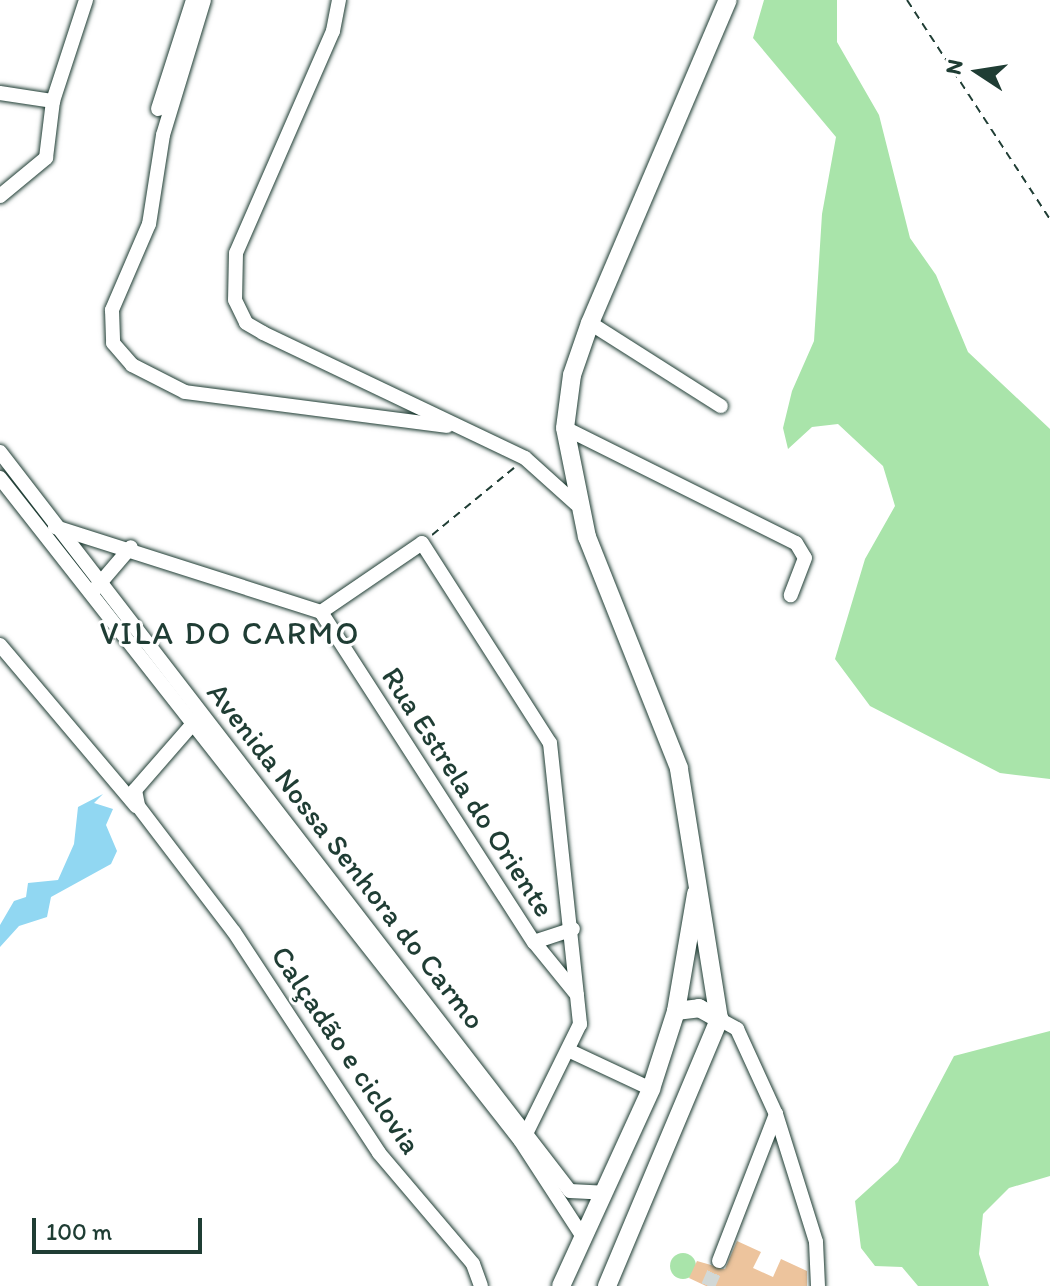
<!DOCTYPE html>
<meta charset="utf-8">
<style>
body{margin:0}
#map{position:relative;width:1050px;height:1286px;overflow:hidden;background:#fff;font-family:Itim,sans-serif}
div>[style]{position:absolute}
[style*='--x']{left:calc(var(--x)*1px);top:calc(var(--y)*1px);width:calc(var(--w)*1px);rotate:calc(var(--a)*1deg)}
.green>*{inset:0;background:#a9e4aa}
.round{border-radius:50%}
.water>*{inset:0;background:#91d7f2}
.building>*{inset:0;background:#edc49d}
.minor-tunnel>*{height:14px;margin-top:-7px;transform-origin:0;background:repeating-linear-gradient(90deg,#d2d8d6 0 14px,transparent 0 21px)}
.path>*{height:2px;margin-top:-1px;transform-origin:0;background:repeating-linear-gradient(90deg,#1f3d34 0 8px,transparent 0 14px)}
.roads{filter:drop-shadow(0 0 2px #1f3d34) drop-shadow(0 0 2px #1f3d34)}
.minor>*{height:14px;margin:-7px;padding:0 7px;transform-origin:7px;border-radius:7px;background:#fff}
.major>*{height:18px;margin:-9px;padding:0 9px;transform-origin:9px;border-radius:9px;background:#fff}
span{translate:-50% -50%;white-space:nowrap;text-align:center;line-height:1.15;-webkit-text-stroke:6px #fff;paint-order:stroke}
.street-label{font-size:30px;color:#1f3d34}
.neighbourhood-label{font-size:32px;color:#1f3d34;letter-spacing:2px}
.north{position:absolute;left:938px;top:32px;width:80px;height:80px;-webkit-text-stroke:6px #fff;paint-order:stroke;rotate:282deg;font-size:22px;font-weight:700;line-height:32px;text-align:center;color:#1f3d34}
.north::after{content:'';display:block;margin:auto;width:28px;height:36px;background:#1f3d34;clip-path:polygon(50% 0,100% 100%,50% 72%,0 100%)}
.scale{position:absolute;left:32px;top:1218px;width:170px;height:36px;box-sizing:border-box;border:4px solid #1f3d34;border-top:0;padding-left:10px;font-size:24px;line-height:28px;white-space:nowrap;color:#1f3d34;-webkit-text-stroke:6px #fff;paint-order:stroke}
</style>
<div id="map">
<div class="green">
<i style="clip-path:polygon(764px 0,837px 0,837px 42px,879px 115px,910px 238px,936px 275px,968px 352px,1050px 429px,1050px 779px,1000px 773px,870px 706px,835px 659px,865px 559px,895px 506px,883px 466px,838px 424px,812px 427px,788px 449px,783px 428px,792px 391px,814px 341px,822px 214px,836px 137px,753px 38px)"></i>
<i style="clip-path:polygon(1050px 1031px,1050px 1176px,1009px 1188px,983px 1214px,979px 1254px,989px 1286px,918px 1286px,902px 1267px,875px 1266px,861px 1248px,855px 1201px,898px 1162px,954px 1056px)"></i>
<i class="round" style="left:670px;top:1253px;width:26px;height:26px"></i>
</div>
<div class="water">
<i style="clip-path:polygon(103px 794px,94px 803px,113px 809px,106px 825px,117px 851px,111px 864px,51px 897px,47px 917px,19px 926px,0 947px,0 925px,14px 901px,26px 897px,28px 883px,58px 880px,74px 844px,78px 807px)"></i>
</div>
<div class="building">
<i style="clip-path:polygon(737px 1241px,761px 1252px,753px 1268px,773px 1277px,781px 1259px,807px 1271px,807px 1286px,706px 1286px,689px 1278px,697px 1261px,725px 1269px)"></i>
</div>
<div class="minor-tunnel">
<i style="--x:708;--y:1286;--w:27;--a:-66"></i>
</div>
<div class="path">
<i style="--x:907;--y:0;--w:262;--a:56.9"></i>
<i style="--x:432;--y:535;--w:106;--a:-39.3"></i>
</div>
<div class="roads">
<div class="minor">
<i style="--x:204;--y:0;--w:141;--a:106.9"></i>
<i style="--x:163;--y:135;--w:90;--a:98.9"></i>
<i style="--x:149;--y:224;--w:94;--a:113.3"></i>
<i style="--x:112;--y:310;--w:33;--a:88"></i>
<i style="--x:113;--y:343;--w:29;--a:49"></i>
<i style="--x:132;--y:365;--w:59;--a:27"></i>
<i style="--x:185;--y:392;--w:264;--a:7.4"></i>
<i style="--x:339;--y:0;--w:32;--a:101"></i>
<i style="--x:333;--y:31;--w:242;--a:113.6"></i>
<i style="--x:236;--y:253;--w:47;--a:91.2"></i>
<i style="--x:235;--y:300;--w:25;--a:64"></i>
<i style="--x:246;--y:323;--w:20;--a:30"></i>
<i style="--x:263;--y:333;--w:290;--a:25.5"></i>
<i style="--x:525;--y:458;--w:69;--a:42"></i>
<i style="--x:0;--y:93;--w:54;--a:8.6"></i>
<i style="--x:158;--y:109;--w:114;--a:-72.2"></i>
<i style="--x:0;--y:196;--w:60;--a:-39.6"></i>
<i style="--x:46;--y:158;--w:57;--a:-83"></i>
<i style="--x:53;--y:101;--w:106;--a:-71.9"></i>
<i style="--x:590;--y:323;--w:155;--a:32.4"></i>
<i style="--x:565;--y:428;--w:258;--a:26.5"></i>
<i style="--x:796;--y:543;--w:17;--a:59"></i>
<i style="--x:805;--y:558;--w:40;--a:111"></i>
<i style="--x:0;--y:452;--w:933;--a:52.36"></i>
<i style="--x:570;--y:1191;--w:34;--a:3"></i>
<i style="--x:0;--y:478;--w:842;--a:51.85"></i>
<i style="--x:520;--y:1140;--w:116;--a:57"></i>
<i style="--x:55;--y:527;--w:279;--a:17.7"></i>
<i style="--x:95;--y:589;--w:55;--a:-49.4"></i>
<i style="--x:321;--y:612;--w:122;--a:-34.3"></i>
<i style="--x:422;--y:543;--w:237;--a:57.4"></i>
<i style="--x:550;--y:743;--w:283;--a:83.9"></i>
<i style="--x:580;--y:1024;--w:125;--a:116.2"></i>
<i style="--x:321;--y:612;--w:393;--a:57.2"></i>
<i style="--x:534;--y:942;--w:68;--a:50.9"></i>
<i style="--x:0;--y:645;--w:211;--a:49.8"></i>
<i style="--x:197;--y:719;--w:94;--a:131.1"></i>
<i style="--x:135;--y:790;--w:16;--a:79"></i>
<i style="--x:138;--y:806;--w:158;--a:52.7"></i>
<i style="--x:234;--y:932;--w:264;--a:56.7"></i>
<i style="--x:379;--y:1153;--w:145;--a:49.7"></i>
<i style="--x:473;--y:1264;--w:23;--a:70"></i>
<i style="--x:534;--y:942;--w:41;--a:-18.4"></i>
<i style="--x:719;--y:1019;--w:21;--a:29"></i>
<i style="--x:737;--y:1029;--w:94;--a:65.4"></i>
<i style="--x:776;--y:1114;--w:134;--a:72.6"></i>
<i style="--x:816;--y:1242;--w:44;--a:87.4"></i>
<i style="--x:570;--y:1051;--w:89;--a:25.1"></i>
<i style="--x:719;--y:1261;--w:158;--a:-68.8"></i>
</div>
<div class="major">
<i style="--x:676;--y:1011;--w:23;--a:-7"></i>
<i style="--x:699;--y:1008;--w:23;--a:29"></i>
<i style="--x:561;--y:1286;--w:217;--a:-65.4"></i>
<i style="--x:651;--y:1089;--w:82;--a:-72.2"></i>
<i style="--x:676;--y:1011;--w:119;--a:-80.3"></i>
<i style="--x:607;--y:1286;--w:290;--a:-67.2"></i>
<i style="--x:719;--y:1019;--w:254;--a:-99.1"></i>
<i style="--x:679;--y:768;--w:249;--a:-111.7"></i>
<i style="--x:587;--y:537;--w:111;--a:-101.4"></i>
<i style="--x:565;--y:428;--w:53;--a:-82.5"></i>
<i style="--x:572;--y:375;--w:55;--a:-70.9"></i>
<i style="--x:590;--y:323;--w:351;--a:-66.9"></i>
</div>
</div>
<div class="street-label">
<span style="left:468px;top:792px;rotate:57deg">Rua Estrela do Oriente</span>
<span style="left:346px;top:856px;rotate:52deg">Avenida Nossa Senhora do Carmo</span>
<span style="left:346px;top:1050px;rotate:56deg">Calçadão e ciclovia</span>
</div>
<div class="neighbourhood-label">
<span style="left:230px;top:633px">VILA DO CARMO</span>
</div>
<div class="north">N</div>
<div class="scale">100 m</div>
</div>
